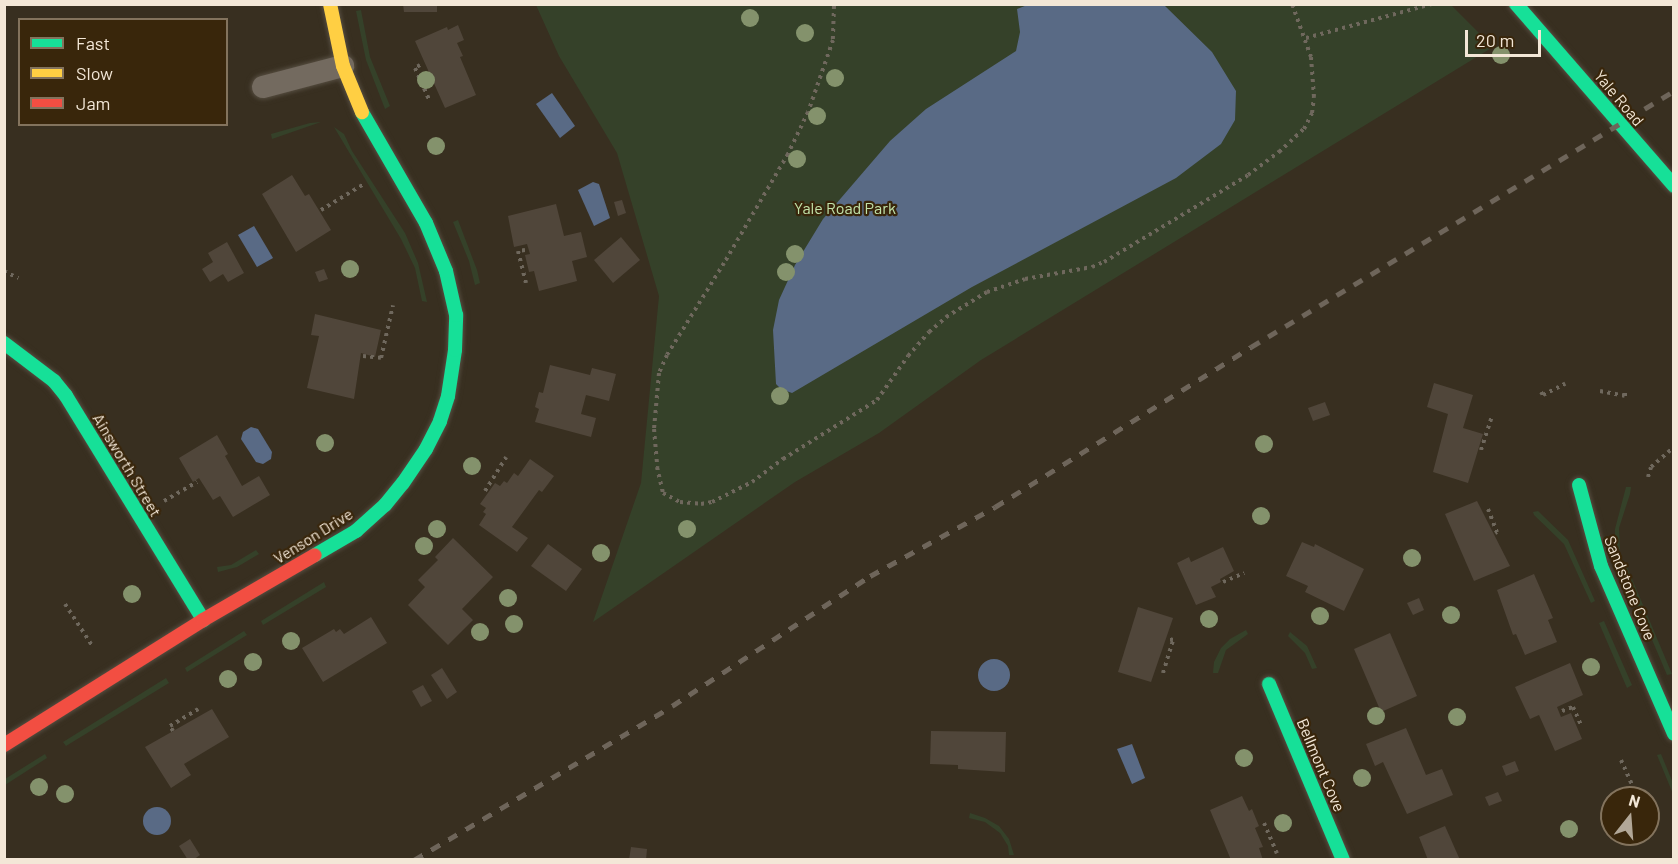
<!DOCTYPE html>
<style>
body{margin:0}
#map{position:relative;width:1678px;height:864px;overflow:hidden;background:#382f20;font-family:Barlow,sans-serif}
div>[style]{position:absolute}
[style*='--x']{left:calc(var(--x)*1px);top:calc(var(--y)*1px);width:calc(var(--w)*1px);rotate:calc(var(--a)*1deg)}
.green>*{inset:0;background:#354129}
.water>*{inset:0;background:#596a85}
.round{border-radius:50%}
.building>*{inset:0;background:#50463a}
.path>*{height:4px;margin-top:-2px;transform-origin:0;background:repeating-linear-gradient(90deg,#6f685d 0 3px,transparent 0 7.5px)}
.roads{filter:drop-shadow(0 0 2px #554d40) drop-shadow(0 0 2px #554d40)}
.street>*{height:22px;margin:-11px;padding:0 11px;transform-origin:11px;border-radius:11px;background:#736a5f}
.fast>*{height:14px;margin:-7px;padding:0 7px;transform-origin:7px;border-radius:7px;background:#16e098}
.slow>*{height:14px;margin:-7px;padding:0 7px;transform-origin:7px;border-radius:7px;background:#ffcf43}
.jam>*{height:14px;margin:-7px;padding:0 7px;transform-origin:7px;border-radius:7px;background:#f24e42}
.rail>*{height:4.5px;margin-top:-2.25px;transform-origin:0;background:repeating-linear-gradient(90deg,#6e655a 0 10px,transparent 0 20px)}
.trees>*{width:18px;height:18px;margin:-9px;border-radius:50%;background:#84926c}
span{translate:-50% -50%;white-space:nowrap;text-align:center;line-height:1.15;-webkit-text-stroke:4.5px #39260b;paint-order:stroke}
.street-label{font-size:16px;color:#f3e7d7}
.park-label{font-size:16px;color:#c2e3aa}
.frame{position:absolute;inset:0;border:6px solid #f3e7d7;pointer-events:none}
.legend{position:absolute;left:18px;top:18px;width:210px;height:108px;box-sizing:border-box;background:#39260b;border:2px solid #83735d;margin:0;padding:8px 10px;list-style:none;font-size:18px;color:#f3e7d7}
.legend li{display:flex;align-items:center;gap:12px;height:30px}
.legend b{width:30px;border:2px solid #83735d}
.north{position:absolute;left:1600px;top:786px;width:60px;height:60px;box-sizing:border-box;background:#39260b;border:2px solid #83735d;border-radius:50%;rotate:17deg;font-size:16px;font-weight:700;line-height:24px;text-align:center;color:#f3e7d7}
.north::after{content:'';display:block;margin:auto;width:21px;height:27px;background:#b2a797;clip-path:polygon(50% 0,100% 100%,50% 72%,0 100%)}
.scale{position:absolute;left:1465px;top:30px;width:76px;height:27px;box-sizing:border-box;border:3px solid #f3e7d7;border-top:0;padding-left:8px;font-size:18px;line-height:21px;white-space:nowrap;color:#f3e7d7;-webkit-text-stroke:4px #39260b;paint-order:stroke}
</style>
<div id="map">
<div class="green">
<i style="clip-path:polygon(1450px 4px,1493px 47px,981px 360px,879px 433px,795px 482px,593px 622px,641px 483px,659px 296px,617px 153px,559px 56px,536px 5px)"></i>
<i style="clip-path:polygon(361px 10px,370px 57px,390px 106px,385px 109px,366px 60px,356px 11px)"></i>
<i style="clip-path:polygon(321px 122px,272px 139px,271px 134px,310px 123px)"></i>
<i style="clip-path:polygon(334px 127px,344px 134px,352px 151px,405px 233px,418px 263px,427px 302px,422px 301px,415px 268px,401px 239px)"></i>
<i style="clip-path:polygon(458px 220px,477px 270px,480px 283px,475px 285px,469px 261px,453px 222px)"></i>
<i style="clip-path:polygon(1626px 487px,1631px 487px,1630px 494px,1619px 528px,1620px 549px,1615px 550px,1615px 529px)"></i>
<i style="clip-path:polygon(1538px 511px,1568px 540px,1595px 601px,1591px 603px,1564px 544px,1534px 515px,1533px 512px)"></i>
<i style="clip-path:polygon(256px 550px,259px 554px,237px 567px,218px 572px,217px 567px,231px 565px)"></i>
<i style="clip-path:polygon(1627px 567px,1672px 674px,1667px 675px,1622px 569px)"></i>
<i style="clip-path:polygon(324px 582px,326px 587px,263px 625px,261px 621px)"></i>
<i style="clip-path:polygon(1604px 621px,1632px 685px,1627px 688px,1599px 623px)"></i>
<i style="clip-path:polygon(1246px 630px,1248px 634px,1226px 650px,1218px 673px,1213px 673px,1214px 662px,1221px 648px,1230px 639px)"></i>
<i style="clip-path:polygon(244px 631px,247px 635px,187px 672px,185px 668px)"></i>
<i style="clip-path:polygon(1290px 632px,1307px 646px,1317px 668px,1312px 669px,1305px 653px,1288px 636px)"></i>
<i style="clip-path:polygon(166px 678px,169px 683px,66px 746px,63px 742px)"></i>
<i style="clip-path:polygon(45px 754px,47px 758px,5px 785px,5px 779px)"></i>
<i style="clip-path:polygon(1661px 754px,1673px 783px,1673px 794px,1657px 755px)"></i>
<i style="clip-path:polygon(970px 813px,985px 818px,999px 826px,1009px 839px,1014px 855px,1009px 855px,1008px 846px,1000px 833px,985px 822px,969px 818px)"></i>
</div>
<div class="water">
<i style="clip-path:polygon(1030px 4px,1164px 5px,1212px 52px,1236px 91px,1235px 120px,1221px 144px,1176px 178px,972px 287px,792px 393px,781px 389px,776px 384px,773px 330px,779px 300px,795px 265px,823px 219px,890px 141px,926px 109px,1016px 51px,1020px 32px,1017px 9px)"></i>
<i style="clip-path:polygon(552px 93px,575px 126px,560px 138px,536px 104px)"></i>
<i style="clip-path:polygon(593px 182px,599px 184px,610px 218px,594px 226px,578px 190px)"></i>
<i style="clip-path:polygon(254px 226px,273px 258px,257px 267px,238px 235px)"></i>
<i style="clip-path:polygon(251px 427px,258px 429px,272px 452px,271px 459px,263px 464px,256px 462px,241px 439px,243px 432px)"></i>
<i class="round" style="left:978px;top:659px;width:32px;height:32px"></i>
<i style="clip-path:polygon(1132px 744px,1145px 778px,1132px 784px,1117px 749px)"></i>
<i class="round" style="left:143px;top:807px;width:28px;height:28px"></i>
</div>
<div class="building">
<i style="clip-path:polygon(403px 4px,437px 4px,437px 12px,404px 12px)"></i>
<i style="clip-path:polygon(458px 25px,464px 40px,457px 43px,463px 56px,460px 57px,476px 95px,445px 108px,415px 41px,447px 27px,448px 30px)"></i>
<i style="clip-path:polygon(292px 175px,305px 196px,309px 194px,331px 230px,296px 252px,262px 194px)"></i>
<i style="clip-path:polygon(622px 200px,626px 213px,618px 216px,614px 202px)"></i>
<i style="clip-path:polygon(556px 204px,564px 236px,581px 232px,587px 257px,572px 261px,577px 281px,539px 291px,534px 271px,529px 272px,525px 255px,530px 254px,527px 244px,514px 247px,508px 216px)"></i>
<i style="clip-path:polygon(621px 237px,640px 260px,613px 283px,594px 260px)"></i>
<i style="clip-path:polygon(227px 242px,244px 273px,228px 282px,223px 274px,210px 282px,202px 269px,213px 262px,208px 253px)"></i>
<i style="clip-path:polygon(324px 269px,328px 279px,319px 282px,315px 272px)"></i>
<i style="clip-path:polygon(315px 314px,381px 330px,375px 357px,361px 353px,354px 399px,307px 388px,319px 336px,311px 335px)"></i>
<i style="clip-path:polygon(550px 365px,590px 375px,592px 368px,616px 374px,609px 401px,586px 395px,581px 414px,596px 418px,591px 437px,535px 422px,539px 409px,535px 407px,539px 392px,543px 393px)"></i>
<i style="clip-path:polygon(1434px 383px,1473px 395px,1463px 428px,1483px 434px,1468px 483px,1433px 472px,1448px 414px,1427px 407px)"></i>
<i style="clip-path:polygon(1325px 402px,1330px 415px,1313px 421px,1308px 408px)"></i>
<i style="clip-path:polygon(217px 435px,228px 454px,225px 456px,242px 486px,259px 476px,270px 495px,233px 517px,220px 496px,213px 500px,199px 478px,193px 482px,179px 458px)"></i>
<i style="clip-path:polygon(530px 459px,554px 476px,542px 492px,539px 490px,512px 527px,528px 538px,517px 552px,479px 525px,486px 514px,483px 512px,486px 508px,480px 504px,495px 483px,500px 486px,504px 481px,507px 483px,514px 473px,518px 476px)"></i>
<i style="clip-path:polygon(1477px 501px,1510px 566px,1474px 581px,1445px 514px)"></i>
<i style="clip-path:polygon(453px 538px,493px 577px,462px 609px,473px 620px,448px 645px,408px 605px,425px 587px,418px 580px,438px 560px,435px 557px)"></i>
<i style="clip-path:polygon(1302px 542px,1314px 547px,1315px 544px,1364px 569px,1344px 611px,1305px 592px,1308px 586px,1286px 576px)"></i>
<i style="clip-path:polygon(548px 544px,582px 569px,566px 591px,531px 566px)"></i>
<i style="clip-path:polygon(1223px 547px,1234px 571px,1220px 579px,1221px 582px,1211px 587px,1216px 597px,1196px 605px,1177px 563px,1189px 557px,1191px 562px)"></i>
<i style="clip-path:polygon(1534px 574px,1553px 618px,1548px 620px,1557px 642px,1525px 655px,1516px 634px,1513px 635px,1497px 590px)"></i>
<i style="clip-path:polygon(1419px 598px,1424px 610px,1413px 615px,1407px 603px)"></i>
<i style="clip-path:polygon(1138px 607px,1173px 618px,1151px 682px,1118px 672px)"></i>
<i style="clip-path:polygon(371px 617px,387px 643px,323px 682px,302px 648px,334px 629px,336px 632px,340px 629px,344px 634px)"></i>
<i style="clip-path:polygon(1390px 633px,1417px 696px,1381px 712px,1354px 649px)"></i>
<i style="clip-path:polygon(1570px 663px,1583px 695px,1557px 707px,1561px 717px,1571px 713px,1582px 739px,1555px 751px,1539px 715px,1530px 719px,1515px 687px)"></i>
<i style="clip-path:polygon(442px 668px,457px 692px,447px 699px,431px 675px)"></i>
<i style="clip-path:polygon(423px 685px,432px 701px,421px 707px,412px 691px)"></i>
<i style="clip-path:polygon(212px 709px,229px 737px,184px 764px,191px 775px,171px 788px,145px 747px)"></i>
<i style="clip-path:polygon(1406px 728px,1426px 775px,1442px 769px,1453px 795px,1407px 814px,1383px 762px,1375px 766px,1366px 744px)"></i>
<i style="clip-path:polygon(931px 731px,1006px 732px,1005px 772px,958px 769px,958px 765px,930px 764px)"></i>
<i style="clip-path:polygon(1515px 761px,1519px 771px,1506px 776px,1502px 766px)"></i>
<i style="clip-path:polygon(1498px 792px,1502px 801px,1489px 806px,1485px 797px)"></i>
<i style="clip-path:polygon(1242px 796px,1249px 811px,1252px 809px,1259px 826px,1255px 828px,1263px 847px,1259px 848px,1263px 860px,1231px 860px,1210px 810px)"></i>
<i style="clip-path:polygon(1445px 826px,1460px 860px,1428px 860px,1419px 837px)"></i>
<i style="clip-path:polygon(190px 839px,200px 855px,193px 860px,188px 860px,179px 846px)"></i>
<i style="clip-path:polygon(631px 847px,647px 849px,646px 860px,629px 860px)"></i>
</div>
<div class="path">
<i style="--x:820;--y:4;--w:16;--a:0"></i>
<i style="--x:834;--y:6;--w:34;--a:92"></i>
<i style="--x:833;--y:40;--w:76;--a:109.1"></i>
<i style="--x:808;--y:112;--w:47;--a:115.5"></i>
<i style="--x:788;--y:154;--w:126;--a:120.4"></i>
<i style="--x:724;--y:263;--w:108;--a:121.8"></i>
<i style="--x:667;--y:355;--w:20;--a:114"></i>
<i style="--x:659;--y:373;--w:56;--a:95.1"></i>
<i style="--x:654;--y:429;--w:38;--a:85"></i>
<i style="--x:657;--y:467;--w:27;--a:77"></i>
<i style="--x:663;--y:493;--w:19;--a:28"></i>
<i style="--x:680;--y:502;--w:21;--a:5"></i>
<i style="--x:701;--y:504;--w:11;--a:-10"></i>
<i style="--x:712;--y:502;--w:45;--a:-26.6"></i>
<i style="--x:752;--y:482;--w:39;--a:-37"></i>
<i style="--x:783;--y:459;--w:111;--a:-32.1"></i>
<i style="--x:877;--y:400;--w:54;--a:-54.8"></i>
<i style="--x:908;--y:356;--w:32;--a:-49"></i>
<i style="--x:929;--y:332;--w:23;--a:-41"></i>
<i style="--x:946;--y:317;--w:48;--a:-31.4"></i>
<i style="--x:987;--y:292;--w:40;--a:-18.9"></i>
<i style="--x:1025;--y:279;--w:68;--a:-10.2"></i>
<i style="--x:1092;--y:267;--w:13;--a:-23"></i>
<i style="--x:1104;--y:262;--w:168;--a:-31.1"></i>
<i style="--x:1248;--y:175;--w:39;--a:-37"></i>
<i style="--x:1279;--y:152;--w:34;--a:-43"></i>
<i style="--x:1304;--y:129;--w:18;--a:-63"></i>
<i style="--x:1312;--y:113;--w:16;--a:-83"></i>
<i style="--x:1314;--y:97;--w:40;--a:-94.3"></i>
<i style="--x:1311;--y:57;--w:56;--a:-109.7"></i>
<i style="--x:1306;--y:38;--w:131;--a:-15.1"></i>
<i style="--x:420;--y:65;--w:6;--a:149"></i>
<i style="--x:415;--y:68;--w:36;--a:66"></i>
<i style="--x:321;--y:210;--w:50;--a:-31.2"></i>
<i style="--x:525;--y:250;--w:7;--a:172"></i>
<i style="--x:518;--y:251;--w:33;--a:76"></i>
<i style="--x:4;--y:271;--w:16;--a:27"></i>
<i style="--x:363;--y:356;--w:18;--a:6"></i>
<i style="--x:381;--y:358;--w:54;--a:-77.2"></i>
<i style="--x:1600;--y:391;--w:25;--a:11"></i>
<i style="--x:1625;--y:396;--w:3;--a:-90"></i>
<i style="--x:1541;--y:392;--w:4;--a:56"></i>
<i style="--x:1543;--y:395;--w:25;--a:-27"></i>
<i style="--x:1481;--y:450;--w:35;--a:-72"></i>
<i style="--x:1648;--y:477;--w:10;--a:-73"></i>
<i style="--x:1651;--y:467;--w:29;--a:-41"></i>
<i style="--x:485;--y:491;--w:40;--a:-58"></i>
<i style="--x:164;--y:501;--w:38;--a:-30"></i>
<i style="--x:1488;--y:509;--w:25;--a:69"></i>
<i style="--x:1497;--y:532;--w:2;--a:153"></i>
<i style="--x:1223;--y:582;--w:23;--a:-23"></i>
<i style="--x:65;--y:604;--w:51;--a:56.9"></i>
<i style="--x:1163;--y:673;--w:34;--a:-73"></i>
<i style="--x:1173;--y:640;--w:4;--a:-166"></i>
<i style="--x:1562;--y:711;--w:12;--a:-20"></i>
<i style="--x:1573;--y:707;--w:20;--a:66"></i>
<i style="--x:173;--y:731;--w:6;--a:-121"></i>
<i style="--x:170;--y:726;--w:33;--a:-31"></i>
<i style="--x:1621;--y:760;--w:30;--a:66"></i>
<i style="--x:1264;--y:823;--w:33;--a:67"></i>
</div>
<div class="roads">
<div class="street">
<i style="--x:263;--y:87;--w:83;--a:-14.7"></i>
</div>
<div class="fast">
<i style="--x:1516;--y:4;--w:241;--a:49"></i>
<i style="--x:4;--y:343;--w:63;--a:37.2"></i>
<i style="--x:54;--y:381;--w:19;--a:51"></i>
<i style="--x:66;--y:396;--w:263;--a:58.5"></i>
<i style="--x:1579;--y:485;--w:84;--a:74.8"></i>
<i style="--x:1601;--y:566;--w:183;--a:66.5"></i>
<i style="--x:315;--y:555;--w:48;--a:-30.3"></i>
<i style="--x:356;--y:531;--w:39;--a:-42"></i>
<i style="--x:385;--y:505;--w:28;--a:-51"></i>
<i style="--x:403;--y:483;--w:41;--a:-55.9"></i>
<i style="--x:426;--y:449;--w:31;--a:-63"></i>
<i style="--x:440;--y:421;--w:26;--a:-72"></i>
<i style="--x:448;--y:396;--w:47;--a:-81.3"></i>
<i style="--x:455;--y:350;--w:35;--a:-88"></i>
<i style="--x:456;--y:315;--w:45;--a:-102.8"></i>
<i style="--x:446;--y:271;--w:52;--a:-112.6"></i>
<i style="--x:426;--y:223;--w:128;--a:-120"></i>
<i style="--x:1269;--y:684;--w:191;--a:67.2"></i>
</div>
<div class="slow">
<i style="--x:330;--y:4;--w:63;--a:78.2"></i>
<i style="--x:343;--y:66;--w:50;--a:67.6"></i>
</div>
<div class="jam">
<i style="--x:4;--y:745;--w:235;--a:-32.1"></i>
<i style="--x:203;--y:620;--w:129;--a:-30.1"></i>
</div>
</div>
<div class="rail">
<i style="--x:414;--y:860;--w:300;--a:-30.8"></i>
<i style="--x:672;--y:706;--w:237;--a:-33.3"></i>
<i style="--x:870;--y:576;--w:143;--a:-28.9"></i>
<i style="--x:995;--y:507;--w:302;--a:-32"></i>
<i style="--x:1251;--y:347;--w:494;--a:-31.2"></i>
</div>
<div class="trees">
<i style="left:750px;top:18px"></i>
<i style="left:805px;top:33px"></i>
<i style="left:1501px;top:55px"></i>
<i style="left:835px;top:78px"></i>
<i style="left:426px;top:80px"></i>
<i style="left:817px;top:116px"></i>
<i style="left:436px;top:146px"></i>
<i style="left:797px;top:159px"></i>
<i style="left:795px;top:254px"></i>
<i style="left:350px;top:269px"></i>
<i style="left:786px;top:272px"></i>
<i style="left:780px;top:396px"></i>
<i style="left:325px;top:443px"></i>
<i style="left:1264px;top:444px"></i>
<i style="left:472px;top:466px"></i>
<i style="left:1261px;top:516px"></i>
<i style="left:437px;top:529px"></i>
<i style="left:687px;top:529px"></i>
<i style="left:424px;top:546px"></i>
<i style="left:601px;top:553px"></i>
<i style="left:1412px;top:558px"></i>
<i style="left:132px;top:594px"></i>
<i style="left:508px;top:598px"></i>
<i style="left:1451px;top:615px"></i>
<i style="left:1320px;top:616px"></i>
<i style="left:1209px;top:619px"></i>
<i style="left:514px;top:624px"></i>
<i style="left:480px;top:632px"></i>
<i style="left:291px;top:641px"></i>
<i style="left:253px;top:662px"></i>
<i style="left:1591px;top:667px"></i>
<i style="left:228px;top:679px"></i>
<i style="left:1376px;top:716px"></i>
<i style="left:1457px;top:717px"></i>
<i style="left:1244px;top:758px"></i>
<i style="left:1362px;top:778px"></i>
<i style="left:39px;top:787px"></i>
<i style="left:65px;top:794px"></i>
<i style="left:1283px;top:823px"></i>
<i style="left:1569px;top:829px"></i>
</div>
<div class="street-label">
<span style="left:1619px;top:98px;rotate:50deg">Yale Road</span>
<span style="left:127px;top:465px;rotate:59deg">Ainsworth Street</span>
<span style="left:313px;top:536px;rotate:-32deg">Venson Drive</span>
<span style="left:1630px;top:588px;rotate:68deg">Sandstone Cove</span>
<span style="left:1321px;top:765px;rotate:67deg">Bellmont Cove</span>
</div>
<div class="park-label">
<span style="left:845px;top:208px">Yale Road Park</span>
</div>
<div class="frame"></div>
<ul class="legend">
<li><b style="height:8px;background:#16e098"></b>Fast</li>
<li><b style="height:8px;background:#ffcf43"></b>Slow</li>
<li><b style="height:8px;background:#f24e42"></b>Jam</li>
</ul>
<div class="north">N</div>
<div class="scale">20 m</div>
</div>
